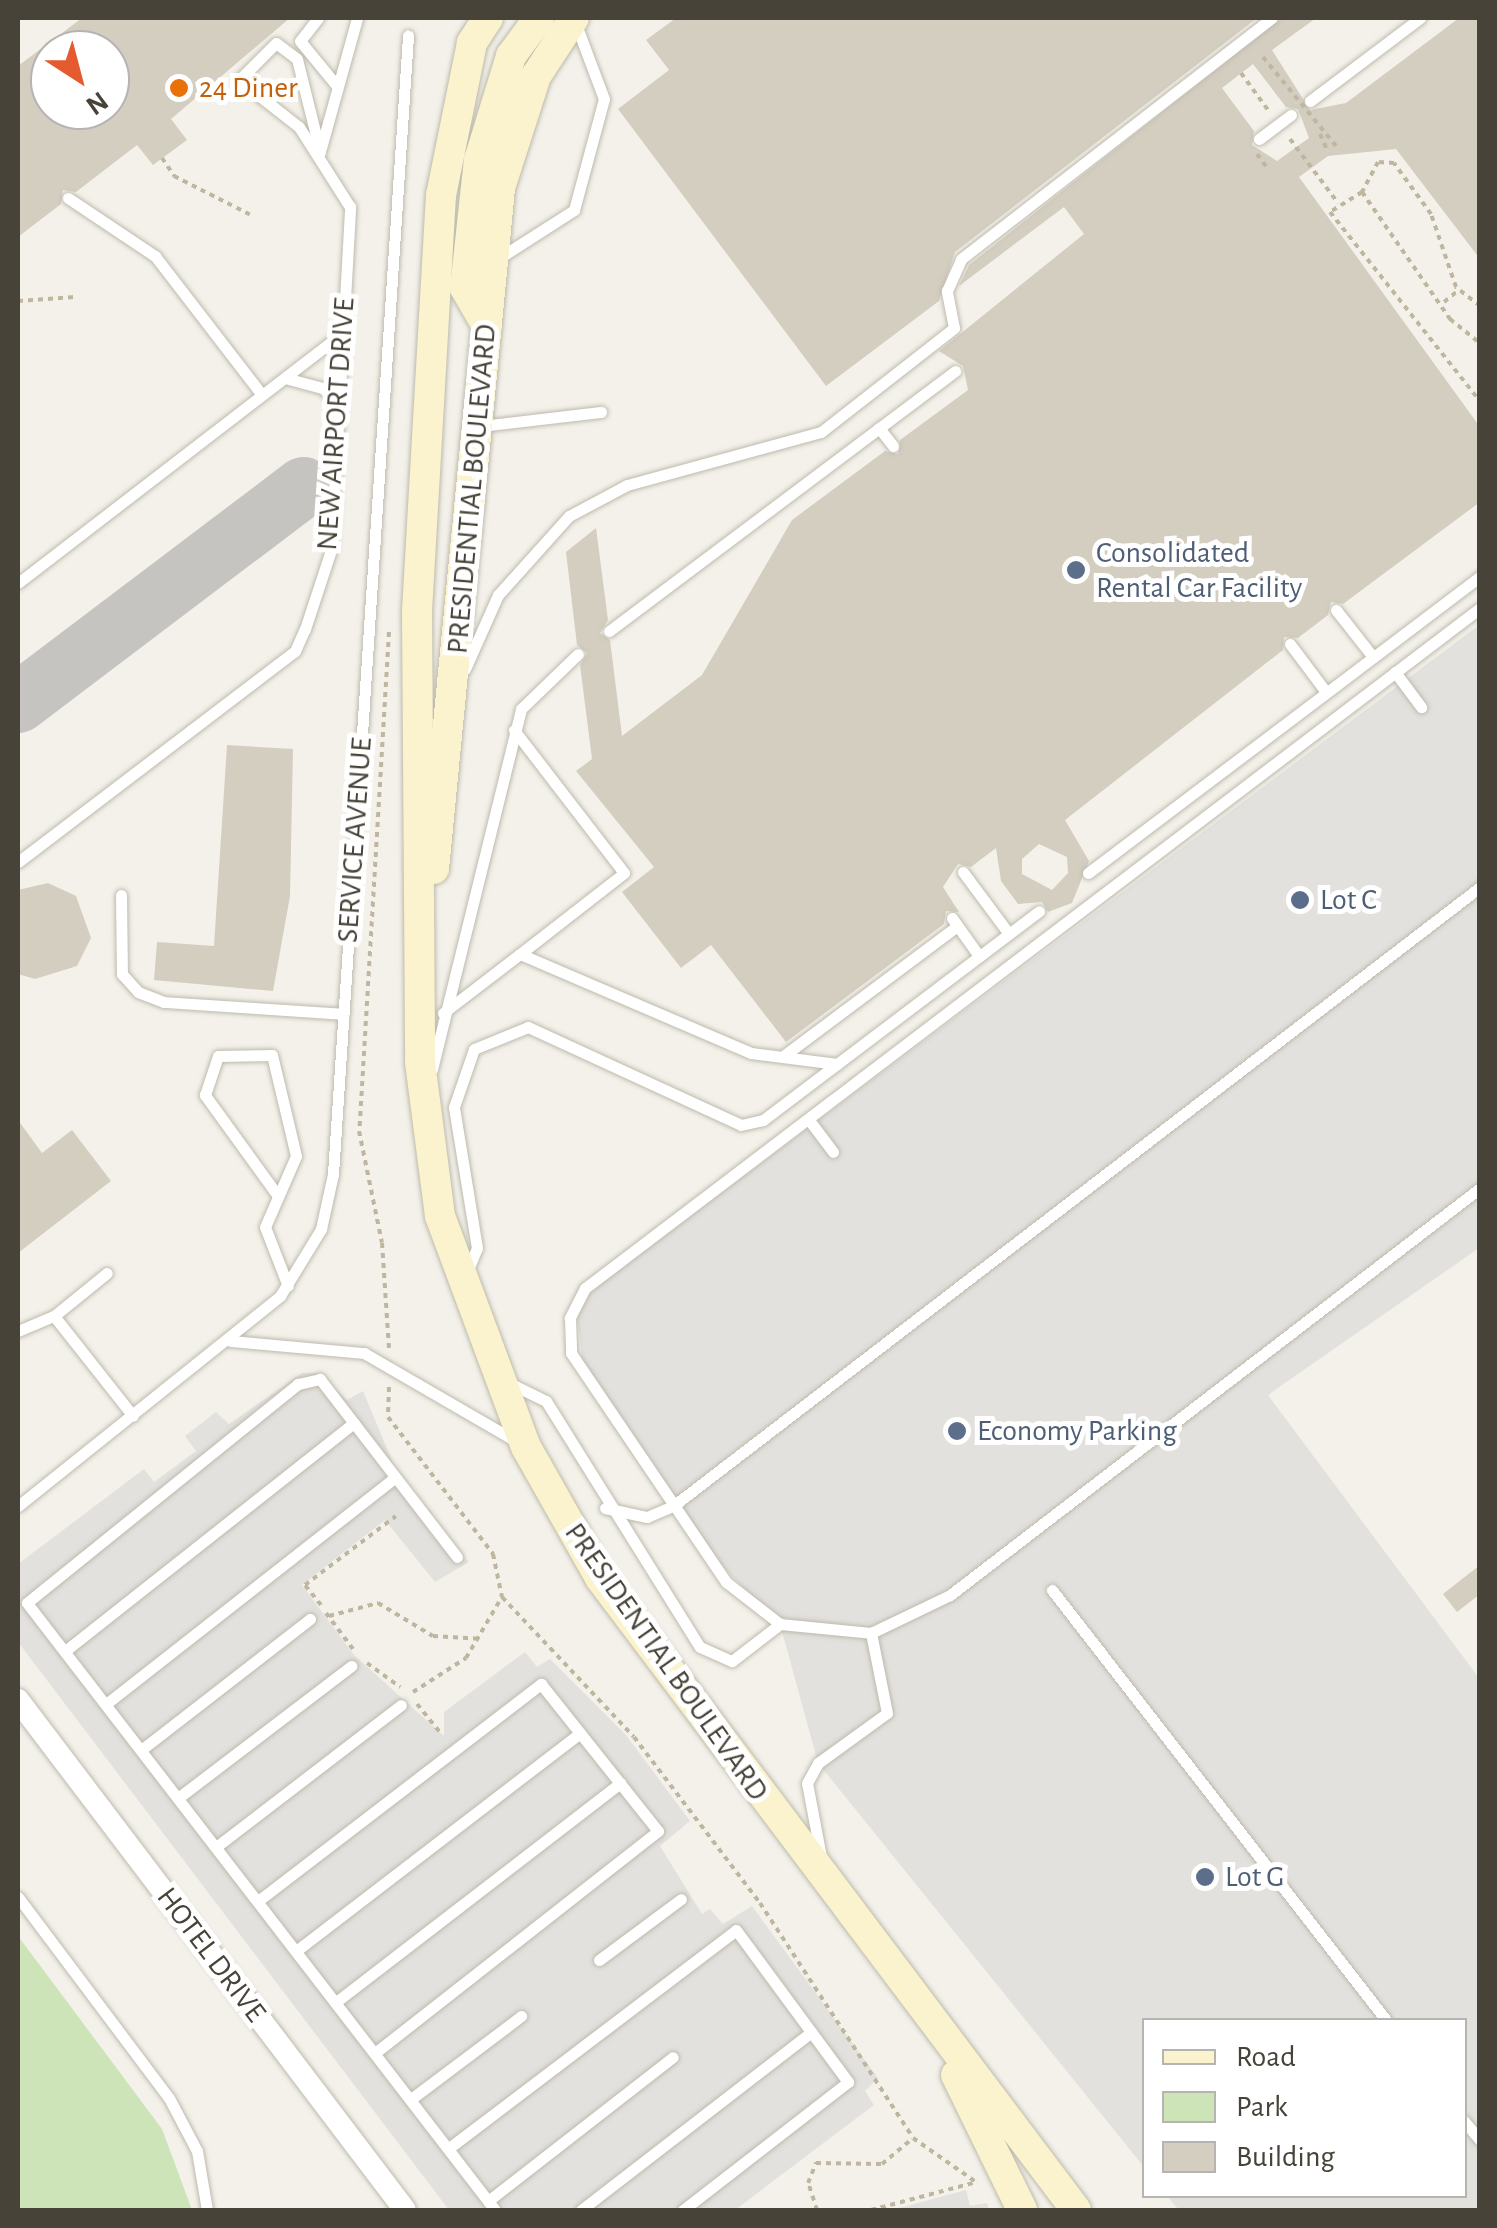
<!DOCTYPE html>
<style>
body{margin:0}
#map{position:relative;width:1497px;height:2228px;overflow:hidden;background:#f3f1ea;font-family:"Alegreya Sans",sans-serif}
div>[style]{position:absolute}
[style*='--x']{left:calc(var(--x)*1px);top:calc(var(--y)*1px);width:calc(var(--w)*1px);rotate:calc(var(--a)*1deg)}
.green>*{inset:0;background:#cce4b7}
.parking>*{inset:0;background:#e3e1de}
.taxiway>*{height:60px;margin:-30px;padding:0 30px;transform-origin:30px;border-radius:30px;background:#c6c4c1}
.building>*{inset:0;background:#d4cec1}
.path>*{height:4px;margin-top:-2px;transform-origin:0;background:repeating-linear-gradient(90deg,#bfb6a0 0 5px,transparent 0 10px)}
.roads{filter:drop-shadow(0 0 2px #bebaad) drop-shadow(0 0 2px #bebaad)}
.service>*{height:11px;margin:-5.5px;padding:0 5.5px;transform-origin:5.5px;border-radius:5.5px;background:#fff}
.minor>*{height:22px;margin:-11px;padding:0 11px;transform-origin:11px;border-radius:11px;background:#fff}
.secondary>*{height:30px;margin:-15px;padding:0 15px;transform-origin:15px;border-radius:15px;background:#faf3ce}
.path-bridge>*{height:4px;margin-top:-2px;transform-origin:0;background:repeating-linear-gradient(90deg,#bfb6a0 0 5px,transparent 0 10px)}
.dots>*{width:28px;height:28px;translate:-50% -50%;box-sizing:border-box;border:5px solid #fff;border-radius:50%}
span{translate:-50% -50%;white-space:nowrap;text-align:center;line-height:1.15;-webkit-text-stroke:10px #fff;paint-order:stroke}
.food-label{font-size:30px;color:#c56008}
.left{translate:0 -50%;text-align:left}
.street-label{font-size:30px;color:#474339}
.service-label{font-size:30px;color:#4e5e75}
.frame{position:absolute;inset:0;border:20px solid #474339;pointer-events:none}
.legend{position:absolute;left:1142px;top:2018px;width:325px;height:180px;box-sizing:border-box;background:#fff;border:2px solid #b5b4b0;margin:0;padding:12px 18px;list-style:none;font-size:30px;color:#474339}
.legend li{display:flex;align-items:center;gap:20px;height:50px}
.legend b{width:50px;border:2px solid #b5b4b0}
.north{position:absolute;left:30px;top:30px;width:100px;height:100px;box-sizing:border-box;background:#fff;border:2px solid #b5b4b0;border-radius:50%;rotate:144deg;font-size:28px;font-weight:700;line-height:40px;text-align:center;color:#474339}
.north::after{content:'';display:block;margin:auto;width:35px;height:45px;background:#e55a2f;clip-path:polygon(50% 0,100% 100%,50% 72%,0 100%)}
</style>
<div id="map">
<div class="green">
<i style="clip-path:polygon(18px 1936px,162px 2129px,192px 2210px,18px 2210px)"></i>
</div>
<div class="parking">
<i style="clip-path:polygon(1479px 625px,1479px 1248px,1268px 1395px,1479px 1678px,1479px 2210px,1179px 2210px,1167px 2196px,1464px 2196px,1464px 2020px,1144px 2020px,1144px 2167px,818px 1763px,780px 1624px,699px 1543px,584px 1380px,576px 1302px)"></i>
<i style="clip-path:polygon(302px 1373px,317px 1373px,347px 1400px,363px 1391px,405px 1492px,469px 1562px,435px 1582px,385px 1520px,302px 1585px,354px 1655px,444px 1736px,444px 1712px,525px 1652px,537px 1667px,550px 1659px,626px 1735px,690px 1821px,660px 1846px,702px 1914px,710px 1909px,723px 1924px,752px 1906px,878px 2078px,865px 2091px,874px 2105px,735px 2210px,449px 2210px,18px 1642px,18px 1564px,144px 1469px,154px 1482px,196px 1451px,185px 1436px,216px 1412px,229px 1424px)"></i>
<i style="clip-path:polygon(966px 2190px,970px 2206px,987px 2203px,989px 2210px,892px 2210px)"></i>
</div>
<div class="taxiway">
<i style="--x:18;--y:703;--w:358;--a:-37.1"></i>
</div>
<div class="building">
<i style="clip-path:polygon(evenodd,82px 18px,290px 18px,171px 119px,187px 140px,153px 165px,137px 145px,76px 192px,63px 190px,61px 204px,18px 237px,18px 66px,82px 18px,50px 50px,110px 50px,110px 110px,50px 110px,50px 50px)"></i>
<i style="clip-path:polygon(676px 18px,1257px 18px,955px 252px,939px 301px,826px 386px,618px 109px,669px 70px,646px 40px)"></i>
<i style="clip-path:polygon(evenodd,1281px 18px,1316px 18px,1272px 50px,1310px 110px,1346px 103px,1459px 18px,1480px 18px,1480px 259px,1396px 149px,1328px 156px,1299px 177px,1480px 427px,1480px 502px,1343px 604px,1331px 602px,1328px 615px,1298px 638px,1284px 637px,1283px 650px,1065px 820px,1089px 861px,1072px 903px,1048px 912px,1042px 902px,1018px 904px,1001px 881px,996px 848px,971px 867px,958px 864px,943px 887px,959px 912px,946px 911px,944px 924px,786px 1042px,711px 945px,681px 968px,622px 892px,654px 867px,576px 771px,592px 759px,580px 665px,587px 653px,577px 645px,566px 552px,596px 528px,608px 620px,600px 633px,610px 640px,622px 736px,702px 675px,792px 520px,885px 451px,898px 454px,900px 440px,968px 390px,963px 366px,939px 351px,1084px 234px,1064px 207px,959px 286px,969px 265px,1281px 18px,1253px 64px,1286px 107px,1298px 109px,1309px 138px,1277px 161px,1252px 145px,1254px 131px,1222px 88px,1253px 64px,1281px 18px,1039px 844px,1067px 857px,1068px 873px,1052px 890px,1022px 874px,1022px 859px,1039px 844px)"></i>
<i style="clip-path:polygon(227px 745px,293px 749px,290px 896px,273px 991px,154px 980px,157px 942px,214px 946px)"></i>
<i style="clip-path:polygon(48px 883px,76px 896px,91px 938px,77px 966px,35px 979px,18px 974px,18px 890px)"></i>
<i style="clip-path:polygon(18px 1120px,42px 1153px,72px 1130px,111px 1181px,18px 1253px)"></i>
<i style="clip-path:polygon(1480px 1565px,1480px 1594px,1457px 1612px,1443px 1594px)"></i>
</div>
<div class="path">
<i style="--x:1241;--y:73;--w:46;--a:53.9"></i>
<i style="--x:1320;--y:134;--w:20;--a:66"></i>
<i style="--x:1290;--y:139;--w:80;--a:53.1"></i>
<i style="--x:1257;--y:154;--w:17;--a:54"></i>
<i style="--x:162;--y:158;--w:22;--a:56"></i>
<i style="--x:174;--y:176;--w:89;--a:26.9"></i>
<i style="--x:1362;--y:192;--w:155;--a:55.3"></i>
<i style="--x:1450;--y:319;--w:38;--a:39"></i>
<i style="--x:18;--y:301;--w:57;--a:-4"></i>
<i style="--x:1444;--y:302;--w:19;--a:-39"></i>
<i style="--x:1480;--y:306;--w:31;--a:-142"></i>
<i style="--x:1456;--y:287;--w:77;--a:-108.9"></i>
<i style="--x:1431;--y:214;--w:63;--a:-126"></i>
<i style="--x:1394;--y:163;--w:16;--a:-176"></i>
<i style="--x:1378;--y:162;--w:34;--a:118"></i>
<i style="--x:1362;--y:192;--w:38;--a:148"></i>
<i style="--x:1330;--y:212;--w:241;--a:51.6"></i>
<i style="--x:389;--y:632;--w:500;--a:93.4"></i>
<i style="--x:359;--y:1131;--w:114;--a:78.4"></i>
<i style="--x:382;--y:1243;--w:105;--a:86.2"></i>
<i style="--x:389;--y:1387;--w:30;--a:92"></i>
<i style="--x:388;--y:1417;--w:173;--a:52.5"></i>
<i style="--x:493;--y:1554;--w:44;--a:78.2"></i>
<i style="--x:502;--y:1597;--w:192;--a:46.7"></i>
<i style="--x:634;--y:1737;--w:208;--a:52.8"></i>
<i style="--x:760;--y:1903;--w:280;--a:56.9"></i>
<i style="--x:913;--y:2138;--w:77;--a:34.9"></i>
<i style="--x:321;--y:1605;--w:26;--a:-129"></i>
<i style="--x:305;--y:1585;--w:114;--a:-37.2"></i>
<i style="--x:326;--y:1613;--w:45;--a:53.1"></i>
<i style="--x:329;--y:1616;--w:51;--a:-14.9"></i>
<i style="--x:378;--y:1603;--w:64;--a:31"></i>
<i style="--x:433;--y:1636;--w:50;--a:3.4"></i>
<i style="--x:367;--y:1663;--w:41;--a:36"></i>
<i style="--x:413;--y:1692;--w:63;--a:-32.7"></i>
<i style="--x:466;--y:1658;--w:71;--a:-59.5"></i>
<i style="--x:417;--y:1704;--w:40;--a:51"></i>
<i style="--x:817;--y:2210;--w:28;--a:-108"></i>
<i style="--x:808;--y:2183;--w:22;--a:-68"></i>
<i style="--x:816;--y:2163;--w:66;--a:0.9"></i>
<i style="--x:882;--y:2164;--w:39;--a:-40"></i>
<i style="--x:871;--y:2210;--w:110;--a:-14.8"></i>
</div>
<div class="roads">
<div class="service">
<i style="--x:318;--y:18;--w:29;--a:128"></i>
<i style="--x:300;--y:41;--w:58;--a:50.6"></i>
<i style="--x:1310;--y:101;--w:138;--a:-37"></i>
<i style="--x:1259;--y:139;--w:40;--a:-37"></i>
<i style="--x:321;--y:148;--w:135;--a:-74.5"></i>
<i style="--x:68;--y:198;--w:105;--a:33.7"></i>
<i style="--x:155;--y:256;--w:175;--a:52.4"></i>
<i style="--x:496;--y:260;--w:93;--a:-32.7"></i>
<i style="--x:574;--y:210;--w:115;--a:-74.9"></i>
<i style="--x:604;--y:99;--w:77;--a:-110.6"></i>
<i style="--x:285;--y:378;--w:39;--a:15"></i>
<i style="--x:323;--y:388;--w:25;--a:50"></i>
<i style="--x:481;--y:426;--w:121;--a:-6.7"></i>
<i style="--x:879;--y:428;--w:23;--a:52"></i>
<i style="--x:18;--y:583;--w:410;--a:-37.6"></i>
<i style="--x:1480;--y:608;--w:1124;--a:142.77"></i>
<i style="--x:585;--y:1288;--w:34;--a:117"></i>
<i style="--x:570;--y:1318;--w:35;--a:88"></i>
<i style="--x:571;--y:1353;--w:277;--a:55.9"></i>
<i style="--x:726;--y:1582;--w:68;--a:37.9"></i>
<i style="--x:780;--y:1624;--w:91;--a:5.6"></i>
<i style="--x:871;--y:1633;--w:88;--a:-25.7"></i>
<i style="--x:950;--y:1595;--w:668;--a:-37.52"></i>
<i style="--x:1336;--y:610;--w:60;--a:51.8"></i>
<i style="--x:609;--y:631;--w:433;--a:-36.9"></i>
<i style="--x:1290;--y:644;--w:60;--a:53.1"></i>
<i style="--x:465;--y:669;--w:81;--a:-66"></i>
<i style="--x:498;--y:595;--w:106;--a:-48.1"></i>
<i style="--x:569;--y:516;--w:66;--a:-28.1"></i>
<i style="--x:627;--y:485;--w:201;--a:-15.3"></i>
<i style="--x:821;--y:432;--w:169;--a:-38"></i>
<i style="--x:954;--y:328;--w:38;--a:-101"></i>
<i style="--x:947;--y:291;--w:35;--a:-66"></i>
<i style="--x:961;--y:259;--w:393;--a:-37.8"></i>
<i style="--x:1395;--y:672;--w:44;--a:53.4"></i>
<i style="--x:514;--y:730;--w:180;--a:52.4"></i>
<i style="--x:624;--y:873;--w:132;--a:142.1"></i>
<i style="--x:18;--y:862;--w:348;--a:-37.3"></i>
<i style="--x:295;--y:651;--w:24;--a:-66"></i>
<i style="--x:305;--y:629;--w:83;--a:-71.8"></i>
<i style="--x:331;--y:550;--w:344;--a:-86.8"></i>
<i style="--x:350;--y:207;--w:95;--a:-122.5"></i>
<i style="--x:299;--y:127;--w:76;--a:-141.9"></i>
<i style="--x:239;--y:80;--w:52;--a:-45"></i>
<i style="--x:276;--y:43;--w:26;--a:37"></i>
<i style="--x:297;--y:59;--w:96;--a:76.1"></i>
<i style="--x:963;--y:872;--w:77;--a:53.4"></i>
<i style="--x:1088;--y:873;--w:492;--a:-37.1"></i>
<i style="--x:121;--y:895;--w:79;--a:89.3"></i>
<i style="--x:122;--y:974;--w:24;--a:48"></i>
<i style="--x:138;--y:992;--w:28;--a:21"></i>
<i style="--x:164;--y:1002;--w:180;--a:3.8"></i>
<i style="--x:952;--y:918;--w:47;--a:54.6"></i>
<i style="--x:443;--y:1013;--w:97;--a:-37.5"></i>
<i style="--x:520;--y:954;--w:251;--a:23.2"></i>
<i style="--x:751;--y:1053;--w:87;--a:7.3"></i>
<i style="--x:782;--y:1057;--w:219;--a:-36.8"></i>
<i style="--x:432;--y:1069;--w:371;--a:-76.1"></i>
<i style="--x:521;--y:709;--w:79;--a:-44"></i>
<i style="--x:809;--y:1120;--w:40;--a:53"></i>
<i style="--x:278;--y:1196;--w:125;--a:-125.9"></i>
<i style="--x:205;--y:1095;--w:41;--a:-71.6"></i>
<i style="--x:218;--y:1056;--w:54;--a:-1.1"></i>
<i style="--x:272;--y:1055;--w:104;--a:76.6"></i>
<i style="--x:296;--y:1156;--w:77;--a:113.6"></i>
<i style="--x:265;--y:1227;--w:63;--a:68.7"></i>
<i style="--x:466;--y:1274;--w:28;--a:-67"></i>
<i style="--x:477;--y:1248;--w:143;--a:-99.3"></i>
<i style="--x:454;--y:1107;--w:61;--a:-71"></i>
<i style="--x:474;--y:1049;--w:58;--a:-22.2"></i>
<i style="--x:528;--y:1027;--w:234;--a:24.7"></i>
<i style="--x:741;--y:1125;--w:23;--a:-13"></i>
<i style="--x:763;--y:1120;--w:346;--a:-37.1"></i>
<i style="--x:54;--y:1316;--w:127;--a:51.7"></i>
<i style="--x:18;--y:1331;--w:39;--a:-23"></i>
<i style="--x:54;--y:1316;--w:68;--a:-39.1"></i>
<i style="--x:231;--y:1341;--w:134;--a:5.2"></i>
<i style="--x:364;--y:1353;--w:176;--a:30.1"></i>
<i style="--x:507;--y:1382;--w:43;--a:26"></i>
<i style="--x:546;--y:1401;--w:290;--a:58"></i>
<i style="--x:700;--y:1647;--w:35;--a:24"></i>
<i style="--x:732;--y:1661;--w:61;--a:-37.6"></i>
<i style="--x:18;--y:1506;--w:336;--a:-38.7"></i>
<i style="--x:280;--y:1296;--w:79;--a:-58.5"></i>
<i style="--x:321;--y:1229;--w:56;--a:-77.7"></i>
<i style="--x:333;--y:1174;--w:1141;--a:-86.23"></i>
<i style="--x:605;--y:1508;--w:43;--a:12.1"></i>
<i style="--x:647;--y:1517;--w:28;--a:-23"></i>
<i style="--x:673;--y:1506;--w:1017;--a:-37.49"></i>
<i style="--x:457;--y:1557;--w:225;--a:-127.6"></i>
<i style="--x:320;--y:1379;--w:23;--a:167"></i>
<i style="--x:298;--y:1384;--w:348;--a:141.1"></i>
<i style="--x:27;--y:1603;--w:766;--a:52.37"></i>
<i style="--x:1052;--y:1590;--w:544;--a:52.16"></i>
<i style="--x:65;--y:1651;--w:368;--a:-38.3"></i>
<i style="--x:106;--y:1704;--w:367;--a:-38.1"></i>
<i style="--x:141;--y:1750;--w:214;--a:-37.8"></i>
<i style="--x:178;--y:1798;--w:218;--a:-37.3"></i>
<i style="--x:216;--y:1847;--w:233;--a:-37.5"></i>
<i style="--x:821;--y:1857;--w:75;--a:-100.7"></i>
<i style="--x:807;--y:1783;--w:23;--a:-61"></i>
<i style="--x:818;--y:1763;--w:85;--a:-35.9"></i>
<i style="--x:887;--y:1713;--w:82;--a:-101.3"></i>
<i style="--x:18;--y:1897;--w:251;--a:53.1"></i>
<i style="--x:169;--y:2098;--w:60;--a:62.2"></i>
<i style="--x:197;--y:2151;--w:60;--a:80.4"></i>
<i style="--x:258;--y:1901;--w:357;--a:-37.5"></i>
<i style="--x:541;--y:1684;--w:188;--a:51.5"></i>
<i style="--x:658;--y:1831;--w:360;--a:141.9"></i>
<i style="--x:296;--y:1951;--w:358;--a:-37.5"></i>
<i style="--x:599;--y:1960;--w:102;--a:-36.6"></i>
<i style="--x:336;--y:2002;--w:359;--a:-37.6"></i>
<i style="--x:411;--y:2099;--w:138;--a:-37"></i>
<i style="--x:1464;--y:2121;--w:25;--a:50"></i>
<i style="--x:449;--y:2148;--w:360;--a:-37.2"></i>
<i style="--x:736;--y:1930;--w:189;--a:53.6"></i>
<i style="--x:848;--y:2082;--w:209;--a:142.2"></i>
<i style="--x:488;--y:2201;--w:234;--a:-37.9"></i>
<i style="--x:581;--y:2210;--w:291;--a:-37.7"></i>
</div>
<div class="minor">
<i style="--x:18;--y:1700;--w:640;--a:52.81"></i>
</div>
<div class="secondary">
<i style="--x:488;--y:18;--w:30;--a:123"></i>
<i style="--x:472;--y:43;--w:155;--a:101.5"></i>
<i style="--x:441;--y:195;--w:416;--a:93.3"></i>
<i style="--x:417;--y:610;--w:452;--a:89.6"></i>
<i style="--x:420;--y:1062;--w:155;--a:82.6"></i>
<i style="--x:440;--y:1216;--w:246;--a:69.6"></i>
<i style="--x:526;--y:1447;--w:150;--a:60.5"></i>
<i style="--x:600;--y:1578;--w:791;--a:53.01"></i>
<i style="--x:487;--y:326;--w:44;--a:-120.1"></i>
<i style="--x:465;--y:288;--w:129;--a:-83.8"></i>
<i style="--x:479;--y:160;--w:109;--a:-72.9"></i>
<i style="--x:511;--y:56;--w:47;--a:-53.6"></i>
<i style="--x:434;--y:869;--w:684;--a:-84.46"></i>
<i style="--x:500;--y:188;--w:118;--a:-72.2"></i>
<i style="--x:536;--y:76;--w:69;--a:-56.8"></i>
<i style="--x:956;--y:2075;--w:150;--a:63.9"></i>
</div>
</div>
<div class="path-bridge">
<i style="--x:1263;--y:57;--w:115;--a:50.6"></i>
</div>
<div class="dots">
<i style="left:179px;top:88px;background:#e8710a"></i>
<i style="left:1076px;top:570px;background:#5c6f8a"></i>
<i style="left:1300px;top:900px;background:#5c6f8a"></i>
<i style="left:957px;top:1431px;background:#5c6f8a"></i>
<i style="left:1205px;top:1877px;background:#5c6f8a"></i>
</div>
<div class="food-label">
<span class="left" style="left:199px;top:88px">24 Diner</span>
</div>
<div class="street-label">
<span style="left:336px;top:424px;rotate:-86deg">NEW AIRPORT DRIVE</span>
<span style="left:472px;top:489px;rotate:-85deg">PRESIDENTIAL BOULEVARD</span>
<span style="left:355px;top:840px;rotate:-86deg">SERVICE AVENUE</span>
<span style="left:666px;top:1662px;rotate:55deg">PRESIDENTIAL BOULEVARD</span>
<span style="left:211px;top:1955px;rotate:53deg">HOTEL DRIVE</span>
</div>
<div class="service-label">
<span class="left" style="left:1096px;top:570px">Consolidated<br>Rental Car Facility</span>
<span class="left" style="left:1320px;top:900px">Lot C</span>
<span class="left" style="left:977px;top:1431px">Economy Parking</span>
<span class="left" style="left:1225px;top:1877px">Lot G</span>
</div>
<div class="frame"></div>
<ul class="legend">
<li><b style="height:12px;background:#faf3ce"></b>Road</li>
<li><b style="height:28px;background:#cce4b7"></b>Park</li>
<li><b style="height:28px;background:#d4cec1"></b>Building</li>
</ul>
<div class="north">N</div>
</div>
